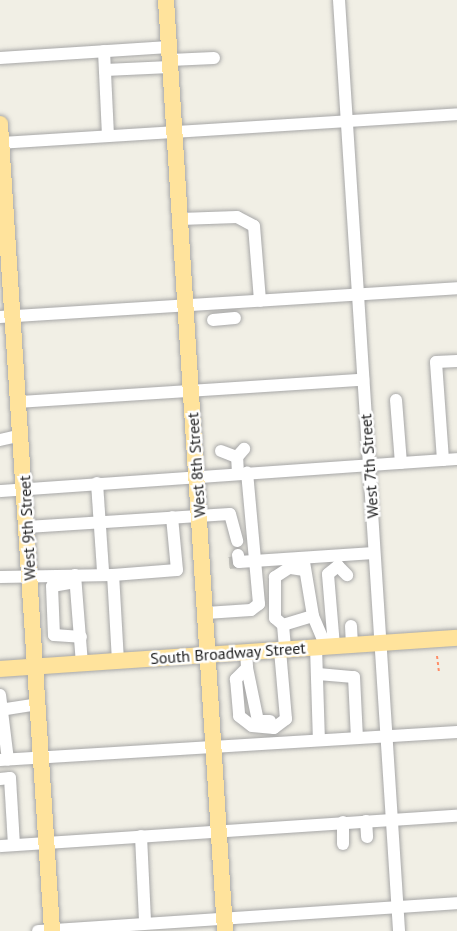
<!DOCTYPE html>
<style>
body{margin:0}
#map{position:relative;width:457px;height:931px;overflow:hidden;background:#f1efe5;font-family:"PT Sans",sans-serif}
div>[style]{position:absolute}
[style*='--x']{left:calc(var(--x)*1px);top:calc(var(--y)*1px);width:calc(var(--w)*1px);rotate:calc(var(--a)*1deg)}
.minor-tunnel>*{height:12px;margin-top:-6px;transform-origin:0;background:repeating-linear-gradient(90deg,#c7c6be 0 12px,transparent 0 18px)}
.path>*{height:2px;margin-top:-1px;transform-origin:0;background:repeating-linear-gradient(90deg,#ff8e68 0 3px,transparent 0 6px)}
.roads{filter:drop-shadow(0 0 2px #a7a7a7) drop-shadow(0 0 2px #a7a7a7)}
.minor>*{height:12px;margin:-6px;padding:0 6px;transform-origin:6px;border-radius:6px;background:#fff}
.major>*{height:16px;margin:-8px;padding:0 8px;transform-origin:8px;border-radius:8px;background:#ffe39c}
span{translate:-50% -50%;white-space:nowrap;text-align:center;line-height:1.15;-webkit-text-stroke:5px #fff;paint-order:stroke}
.street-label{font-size:16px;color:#202020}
</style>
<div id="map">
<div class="minor-tunnel">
<i style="--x:229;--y:563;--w:10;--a:-6"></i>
</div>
<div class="path">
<i style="--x:437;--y:656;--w:16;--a:83"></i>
</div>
<div class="roads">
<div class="minor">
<i style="--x:339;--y:0;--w:933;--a:86.31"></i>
<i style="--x:104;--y:51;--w:85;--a:87.3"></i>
<i style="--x:0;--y:58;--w:169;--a:-3.7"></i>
<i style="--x:170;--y:60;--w:44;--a:-2.6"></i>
<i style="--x:105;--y:70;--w:65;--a:-2.6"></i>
<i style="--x:0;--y:143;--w:458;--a:-3.6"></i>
<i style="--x:180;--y:219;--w:57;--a:-2"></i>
<i style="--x:237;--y:217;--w:19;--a:28"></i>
<i style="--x:254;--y:226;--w:75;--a:85.4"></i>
<i style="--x:0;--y:317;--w:458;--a:-3.6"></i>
<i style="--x:213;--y:320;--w:22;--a:-5"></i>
<i style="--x:396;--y:400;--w:63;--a:85.5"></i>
<i style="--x:19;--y:402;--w:345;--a:-3.7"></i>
<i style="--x:0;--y:440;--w:22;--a:-13"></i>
<i style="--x:221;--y:451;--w:17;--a:21"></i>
<i style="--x:443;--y:460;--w:98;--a:-94.1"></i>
<i style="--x:436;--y:362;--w:21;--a:-3"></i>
<i style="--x:238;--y:474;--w:17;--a:-93"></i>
<i style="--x:237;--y:457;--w:11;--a:-49"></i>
<i style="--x:97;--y:483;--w:88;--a:86.1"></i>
<i style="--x:0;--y:491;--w:458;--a:-4"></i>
<i style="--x:27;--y:527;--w:203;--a:-3.7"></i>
<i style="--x:230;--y:514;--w:28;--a:75"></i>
<i style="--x:238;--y:555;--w:7;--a:82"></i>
<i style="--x:239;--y:562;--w:135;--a:-3.8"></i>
<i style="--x:304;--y:562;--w:55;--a:80.5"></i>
<i style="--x:313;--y:616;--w:34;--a:67"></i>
<i style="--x:304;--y:570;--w:15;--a:-172"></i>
<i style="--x:289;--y:568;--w:17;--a:147"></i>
<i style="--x:275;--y:577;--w:41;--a:90"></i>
<i style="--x:275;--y:618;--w:11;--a:41"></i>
<i style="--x:283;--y:625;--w:31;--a:-17"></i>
<i style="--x:75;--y:575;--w:88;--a:85.5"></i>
<i style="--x:0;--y:577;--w:113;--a:-1"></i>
<i style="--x:75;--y:582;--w:23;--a:170"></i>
<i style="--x:52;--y:586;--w:49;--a:87.7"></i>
<i style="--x:54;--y:635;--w:27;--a:4"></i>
<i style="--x:206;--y:613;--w:45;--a:-3.8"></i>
<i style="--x:251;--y:610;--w:10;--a:-37"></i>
<i style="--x:259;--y:604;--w:132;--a:-95.2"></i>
<i style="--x:283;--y:625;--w:24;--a:85"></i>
<i style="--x:351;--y:626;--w:19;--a:87"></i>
<i style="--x:334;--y:646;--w:72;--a:-94.8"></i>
<i style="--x:328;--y:574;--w:13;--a:-39"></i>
<i style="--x:338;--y:566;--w:13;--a:45"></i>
<i style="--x:316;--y:647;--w:93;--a:88.2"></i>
<i style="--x:246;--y:652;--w:16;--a:86"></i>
<i style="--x:247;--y:668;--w:16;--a:135"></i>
<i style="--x:236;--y:679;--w:37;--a:85"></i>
<i style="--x:239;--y:716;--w:16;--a:38"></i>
<i style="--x:252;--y:726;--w:22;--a:5"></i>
<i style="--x:274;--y:728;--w:15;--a:-37"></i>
<i style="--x:286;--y:719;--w:69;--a:-95"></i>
<i style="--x:118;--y:661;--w:86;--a:-93.3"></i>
<i style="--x:113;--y:575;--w:64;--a:-4.5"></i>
<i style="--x:177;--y:570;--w:53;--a:-95.4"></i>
<i style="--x:247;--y:668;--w:54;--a:78.3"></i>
<i style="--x:258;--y:721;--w:12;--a:0"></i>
<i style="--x:318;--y:674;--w:36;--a:5"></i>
<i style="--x:354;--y:677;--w:61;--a:87.2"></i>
<i style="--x:0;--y:695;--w:65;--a:83"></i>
<i style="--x:0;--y:710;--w:38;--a:-9"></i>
<i style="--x:0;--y:760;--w:458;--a:-3.5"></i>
<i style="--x:0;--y:779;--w:10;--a:-6"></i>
<i style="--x:10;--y:778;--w:67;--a:86.6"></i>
<i style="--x:366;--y:821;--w:16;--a:86"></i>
<i style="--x:343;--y:822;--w:22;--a:90"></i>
<i style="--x:141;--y:836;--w:86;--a:87.3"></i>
<i style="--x:0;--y:846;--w:458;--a:-3.8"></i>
<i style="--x:38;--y:931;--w:420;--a:-3.8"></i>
</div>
<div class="major">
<i style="--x:166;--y:0;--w:933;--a:86.37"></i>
<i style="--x:0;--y:124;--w:809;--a:86.31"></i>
<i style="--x:0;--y:669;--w:458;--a:-3.9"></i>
</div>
</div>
<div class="street-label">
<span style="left:196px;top:465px;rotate:-94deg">West 8th Street</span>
<span style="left:369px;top:466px;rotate:-94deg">West 7th Street</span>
<span style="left:27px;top:528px;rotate:-93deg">West 9th Street</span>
<span style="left:228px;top:653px;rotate:-4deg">South Broadway Street</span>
</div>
</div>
